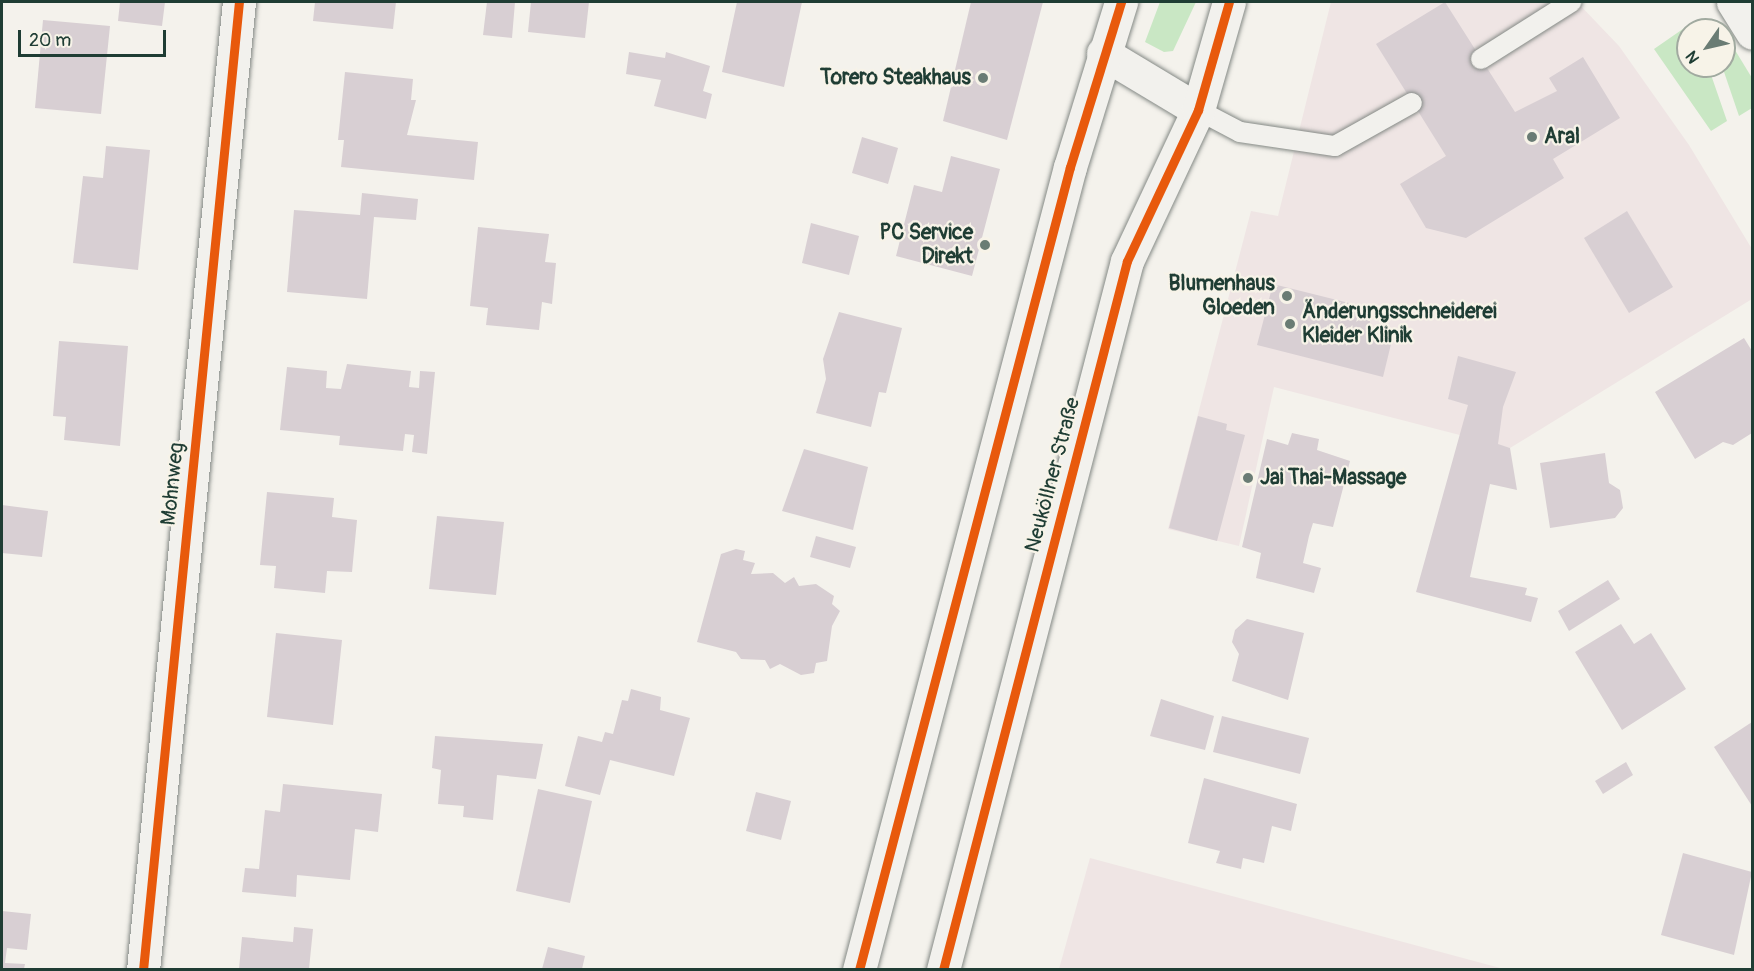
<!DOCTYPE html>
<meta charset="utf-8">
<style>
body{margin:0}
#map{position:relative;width:1754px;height:971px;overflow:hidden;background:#f4f2ec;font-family:Pangolin,sans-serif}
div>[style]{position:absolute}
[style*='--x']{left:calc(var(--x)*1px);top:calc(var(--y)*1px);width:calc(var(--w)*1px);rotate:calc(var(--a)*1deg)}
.built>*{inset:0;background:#efe5e4}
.green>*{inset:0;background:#c9e7c4}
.building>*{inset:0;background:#d8cfd3}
.roads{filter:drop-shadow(0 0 2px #848985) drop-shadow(0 0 2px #848985)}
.lane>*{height:20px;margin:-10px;padding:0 10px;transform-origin:10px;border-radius:10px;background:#f2f1ed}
.street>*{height:33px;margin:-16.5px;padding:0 16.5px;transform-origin:16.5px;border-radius:16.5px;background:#f2f1ed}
.secondary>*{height:33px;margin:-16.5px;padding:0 16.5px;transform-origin:16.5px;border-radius:16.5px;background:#f2f1ed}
.cycleway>*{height:9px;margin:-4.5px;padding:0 4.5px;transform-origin:4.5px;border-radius:4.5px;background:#e8590c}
.dots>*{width:16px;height:16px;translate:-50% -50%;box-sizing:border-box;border:3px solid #f7f3e8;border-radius:50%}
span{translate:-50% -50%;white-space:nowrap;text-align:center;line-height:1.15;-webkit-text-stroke:4.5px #f7f3e8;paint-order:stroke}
.poi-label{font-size:21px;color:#1f3d34;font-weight:700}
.right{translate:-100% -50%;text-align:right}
.left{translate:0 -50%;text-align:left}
.street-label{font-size:21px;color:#1f3d34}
.frame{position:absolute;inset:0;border:3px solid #1f3d34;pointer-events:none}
.north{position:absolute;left:1676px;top:18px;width:60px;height:60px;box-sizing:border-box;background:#f7f3e8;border:2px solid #a1aaa0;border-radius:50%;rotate:236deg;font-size:16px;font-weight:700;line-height:24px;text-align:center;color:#1f3d34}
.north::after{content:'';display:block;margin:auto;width:21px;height:27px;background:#6a7c74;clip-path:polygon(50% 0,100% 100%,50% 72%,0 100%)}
.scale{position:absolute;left:18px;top:30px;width:148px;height:27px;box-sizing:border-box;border:3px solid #1f3d34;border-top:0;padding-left:8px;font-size:18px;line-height:21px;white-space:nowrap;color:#1f3d34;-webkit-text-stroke:4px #f7f3e8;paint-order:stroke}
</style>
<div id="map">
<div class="built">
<i style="clip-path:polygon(1331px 2px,1577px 2px,1619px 46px,1689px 145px,1752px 249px,1752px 299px,1510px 448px,1274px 387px,1239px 546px,1168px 529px,1251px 211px,1278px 216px)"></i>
<i style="clip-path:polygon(1090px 858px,1504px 969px,1059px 969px)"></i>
</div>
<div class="green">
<i style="clip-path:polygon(1160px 2px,1196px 2px,1173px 51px,1164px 52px,1145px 42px)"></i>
<i style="clip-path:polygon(1693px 22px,1696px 30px,1688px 30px,1688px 66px,1708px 66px,1727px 121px,1711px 131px,1654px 49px)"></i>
<i style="clip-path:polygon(1724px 32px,1752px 78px,1752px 108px,1739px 116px,1722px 66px)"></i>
</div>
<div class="building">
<i style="clip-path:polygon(120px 2px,165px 2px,162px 26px,118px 21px)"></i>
<i style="clip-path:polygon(315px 2px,396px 2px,393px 29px,313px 21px)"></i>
<i style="clip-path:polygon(487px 2px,515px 2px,512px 38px,483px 35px)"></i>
<i style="clip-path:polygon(531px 2px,589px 2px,585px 38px,528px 32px)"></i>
<i style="clip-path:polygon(737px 2px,802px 2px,784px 87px,722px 72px)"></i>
<i style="clip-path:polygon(971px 2px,1043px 2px,1007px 140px,943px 121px)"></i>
<i style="clip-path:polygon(1445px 2px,1515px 112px,1557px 91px,1549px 78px,1583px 57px,1620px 118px,1553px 159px,1564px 178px,1466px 238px,1426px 228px,1400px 184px,1446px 156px,1376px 44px)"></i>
<i style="clip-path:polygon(43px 20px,110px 26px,101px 114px,35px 108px)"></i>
<i style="clip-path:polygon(629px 52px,665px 58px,666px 52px,710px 66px,703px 91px,712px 94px,706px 119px,654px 106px,661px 80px,626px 74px)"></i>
<i style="clip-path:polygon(345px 72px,413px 79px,411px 100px,416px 100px,407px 135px,478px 142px,474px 180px,341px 167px,344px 140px,338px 140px)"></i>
<i style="clip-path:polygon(862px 137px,898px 148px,888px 184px,852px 173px)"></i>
<i style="clip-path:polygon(106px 146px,150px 150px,138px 270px,73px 263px,83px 176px,103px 178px)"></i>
<i style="clip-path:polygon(951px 156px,1000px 169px,972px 276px,896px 256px,914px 185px,942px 192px)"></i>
<i style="clip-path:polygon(362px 193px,418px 199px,416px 220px,374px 217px,367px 299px,287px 292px,294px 210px,360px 215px)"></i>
<i style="clip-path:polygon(1627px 211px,1673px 287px,1629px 313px,1584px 238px)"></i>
<i style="clip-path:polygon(811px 223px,859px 236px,849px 275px,802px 263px)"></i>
<i style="clip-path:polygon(478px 227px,549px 234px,545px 262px,556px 263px,552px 304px,542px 302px,539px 330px,486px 325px,488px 308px,470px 306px)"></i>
<i style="clip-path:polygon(1273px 284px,1373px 309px,1367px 334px,1392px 340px,1383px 377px,1257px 345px)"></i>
<i style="clip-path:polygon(839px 312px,902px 328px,886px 393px,879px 392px,871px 427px,816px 413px,826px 379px,823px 359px)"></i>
<i style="clip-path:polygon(1744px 338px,1752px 351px,1752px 433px,1733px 445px,1723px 442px,1695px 459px,1655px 392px)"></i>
<i style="clip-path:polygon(59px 341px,128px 346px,120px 446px,64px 440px,66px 417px,53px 416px)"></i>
<i style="clip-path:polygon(1458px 356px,1516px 372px,1503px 407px,1498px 444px,1510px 448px,1517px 490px,1490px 484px,1470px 577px,1527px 588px,1525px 595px,1538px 598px,1531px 622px,1416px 592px,1468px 405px,1448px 399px)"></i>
<i style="clip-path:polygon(347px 364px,411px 371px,409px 387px,419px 388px,420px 371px,435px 372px,427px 454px,412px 452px,414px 435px,405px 434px,403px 451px,339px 445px,340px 436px,280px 430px,287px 367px,327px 371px,326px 388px,341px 389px)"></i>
<i style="clip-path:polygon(1198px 416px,1227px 424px,1226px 430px,1245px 435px,1217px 541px,1169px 528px)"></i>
<i style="clip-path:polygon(1292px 433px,1319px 439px,1317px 450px,1350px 461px,1333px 527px,1313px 523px,1309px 536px,1303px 563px,1321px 568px,1314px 593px,1256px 578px,1261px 553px,1242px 547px,1267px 439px,1288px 445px)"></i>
<i style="clip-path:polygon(804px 449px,868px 467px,853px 530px,782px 511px)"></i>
<i style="clip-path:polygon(1605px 453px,1609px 483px,1620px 490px,1623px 508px,1615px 518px,1550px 528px,1540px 463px)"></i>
<i style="clip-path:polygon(267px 492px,334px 498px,332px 517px,357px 520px,352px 572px,327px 571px,325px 593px,274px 588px,276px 566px,260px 565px)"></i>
<i style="clip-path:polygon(2px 505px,48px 511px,42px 557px,2px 553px)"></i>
<i style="clip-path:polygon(437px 516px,504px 522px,496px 595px,429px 589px)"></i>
<i style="clip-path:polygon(816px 536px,856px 547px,850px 568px,810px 557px)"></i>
<i style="clip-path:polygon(736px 549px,745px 551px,743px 560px,755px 563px,751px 574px,773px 573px,785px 583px,794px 577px,799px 586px,816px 584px,834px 596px,832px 604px,840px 611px,832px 626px,827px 661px,816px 663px,814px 673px,801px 675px,780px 664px,770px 669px,765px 660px,741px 659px,736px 652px,697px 642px,721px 554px)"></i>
<i style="clip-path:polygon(1608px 580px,1620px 599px,1569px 631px,1558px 611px)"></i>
<i style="clip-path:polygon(1247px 619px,1304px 633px,1288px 700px,1232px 681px,1239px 654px,1232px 642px,1235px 630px)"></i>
<i style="clip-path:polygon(1621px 624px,1634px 644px,1651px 633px,1686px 689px,1622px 730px,1575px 652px)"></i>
<i style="clip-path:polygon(276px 633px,342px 640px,333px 725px,267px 717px)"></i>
<i style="clip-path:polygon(631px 689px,661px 697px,660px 710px,690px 718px,674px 776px,610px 760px,600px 795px,565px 786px,578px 736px,602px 742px,605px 732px,613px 734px,622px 700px,628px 701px)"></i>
<i style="clip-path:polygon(1161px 699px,1214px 716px,1205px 750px,1150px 736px)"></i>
<i style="clip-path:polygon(1222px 716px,1309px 738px,1300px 774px,1213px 752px)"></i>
<i style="clip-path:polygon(1752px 722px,1752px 806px,1714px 747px)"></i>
<i style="clip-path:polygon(435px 736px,543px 744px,536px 779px,497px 775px,493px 820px,463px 817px,464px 806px,438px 804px,441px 770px,432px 768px)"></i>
<i style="clip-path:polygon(1626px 762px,1633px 775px,1603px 794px,1595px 781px)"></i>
<i style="clip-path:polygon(1204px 778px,1297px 804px,1291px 831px,1272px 826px,1264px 863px,1243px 858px,1241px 869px,1216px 863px,1220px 851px,1188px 843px)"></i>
<i style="clip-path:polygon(283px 784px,382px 794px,378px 832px,355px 829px,350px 880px,297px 875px,296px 897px,242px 892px,245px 868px,259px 869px,265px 810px,280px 812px)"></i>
<i style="clip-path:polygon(538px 789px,592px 801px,570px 903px,516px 891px)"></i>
<i style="clip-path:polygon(756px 792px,791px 801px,781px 840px,746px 831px)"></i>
<i style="clip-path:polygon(1683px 853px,1752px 872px,1734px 955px,1661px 935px)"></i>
<i style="clip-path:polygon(2px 911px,31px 914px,27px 950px,7px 948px,5px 963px,25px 964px,24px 969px,2px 969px)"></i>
<i style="clip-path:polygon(294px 927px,313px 929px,309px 969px,239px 969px,242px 937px,293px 942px)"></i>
<i style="clip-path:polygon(548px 947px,585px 956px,582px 969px,542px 969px)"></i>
</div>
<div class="roads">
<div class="lane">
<i style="--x:1481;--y:59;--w:107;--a:-32.3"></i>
<i style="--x:1198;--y:110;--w:47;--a:27.6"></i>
<i style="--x:1240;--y:132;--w:96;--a:8.4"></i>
<i style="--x:1335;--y:146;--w:88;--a:-29.2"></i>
</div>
<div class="street">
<i style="--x:1103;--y:53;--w:111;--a:31"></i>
<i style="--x:143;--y:970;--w:973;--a:-84.34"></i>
</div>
<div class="secondary">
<i style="--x:1733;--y:2;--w:36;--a:58"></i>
<i style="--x:859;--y:970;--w:830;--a:-75.28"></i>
<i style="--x:1070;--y:167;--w:173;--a:-72.8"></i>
<i style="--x:943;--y:970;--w:732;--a:-75.45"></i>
<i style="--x:1127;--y:261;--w:167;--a:-64.8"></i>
<i style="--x:1198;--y:110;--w:112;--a:-74"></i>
</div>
</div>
<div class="cycleway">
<i style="--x:143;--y:970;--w:973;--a:-84.34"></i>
<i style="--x:859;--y:970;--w:830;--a:-75.28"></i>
<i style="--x:1070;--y:167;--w:173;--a:-72.8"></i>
<i style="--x:943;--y:970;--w:732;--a:-75.45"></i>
<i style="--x:1127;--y:261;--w:167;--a:-64.8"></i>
<i style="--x:1198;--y:110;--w:112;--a:-74"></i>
</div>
<div class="dots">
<i style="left:983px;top:78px;background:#6a7c74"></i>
<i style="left:1532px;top:137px;background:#6a7c74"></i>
<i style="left:985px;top:245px;background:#6a7c74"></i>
<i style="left:1287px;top:296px;background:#6a7c74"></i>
<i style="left:1290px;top:324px;background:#6a7c74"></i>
<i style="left:1248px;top:478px;background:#6a7c74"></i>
</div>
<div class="poi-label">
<span class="right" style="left:971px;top:78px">Torero Steakhaus</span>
<span class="left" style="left:1544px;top:137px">Aral</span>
<span class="right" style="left:973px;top:245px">PC Service<br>Direkt</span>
<span class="right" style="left:1275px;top:296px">Blumenhaus<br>Gloeden</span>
<span class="left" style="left:1302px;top:324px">Änderungsschneiderei<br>Kleider Klinik</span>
<span class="left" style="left:1260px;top:478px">Jai Thai-Massage</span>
</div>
<div class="street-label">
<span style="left:1053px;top:475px;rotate:-75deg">Neuköllner Straße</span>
<span style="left:173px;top:484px;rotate:-84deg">Mohnweg</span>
</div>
<div class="frame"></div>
<div class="north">N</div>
<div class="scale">20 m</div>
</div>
